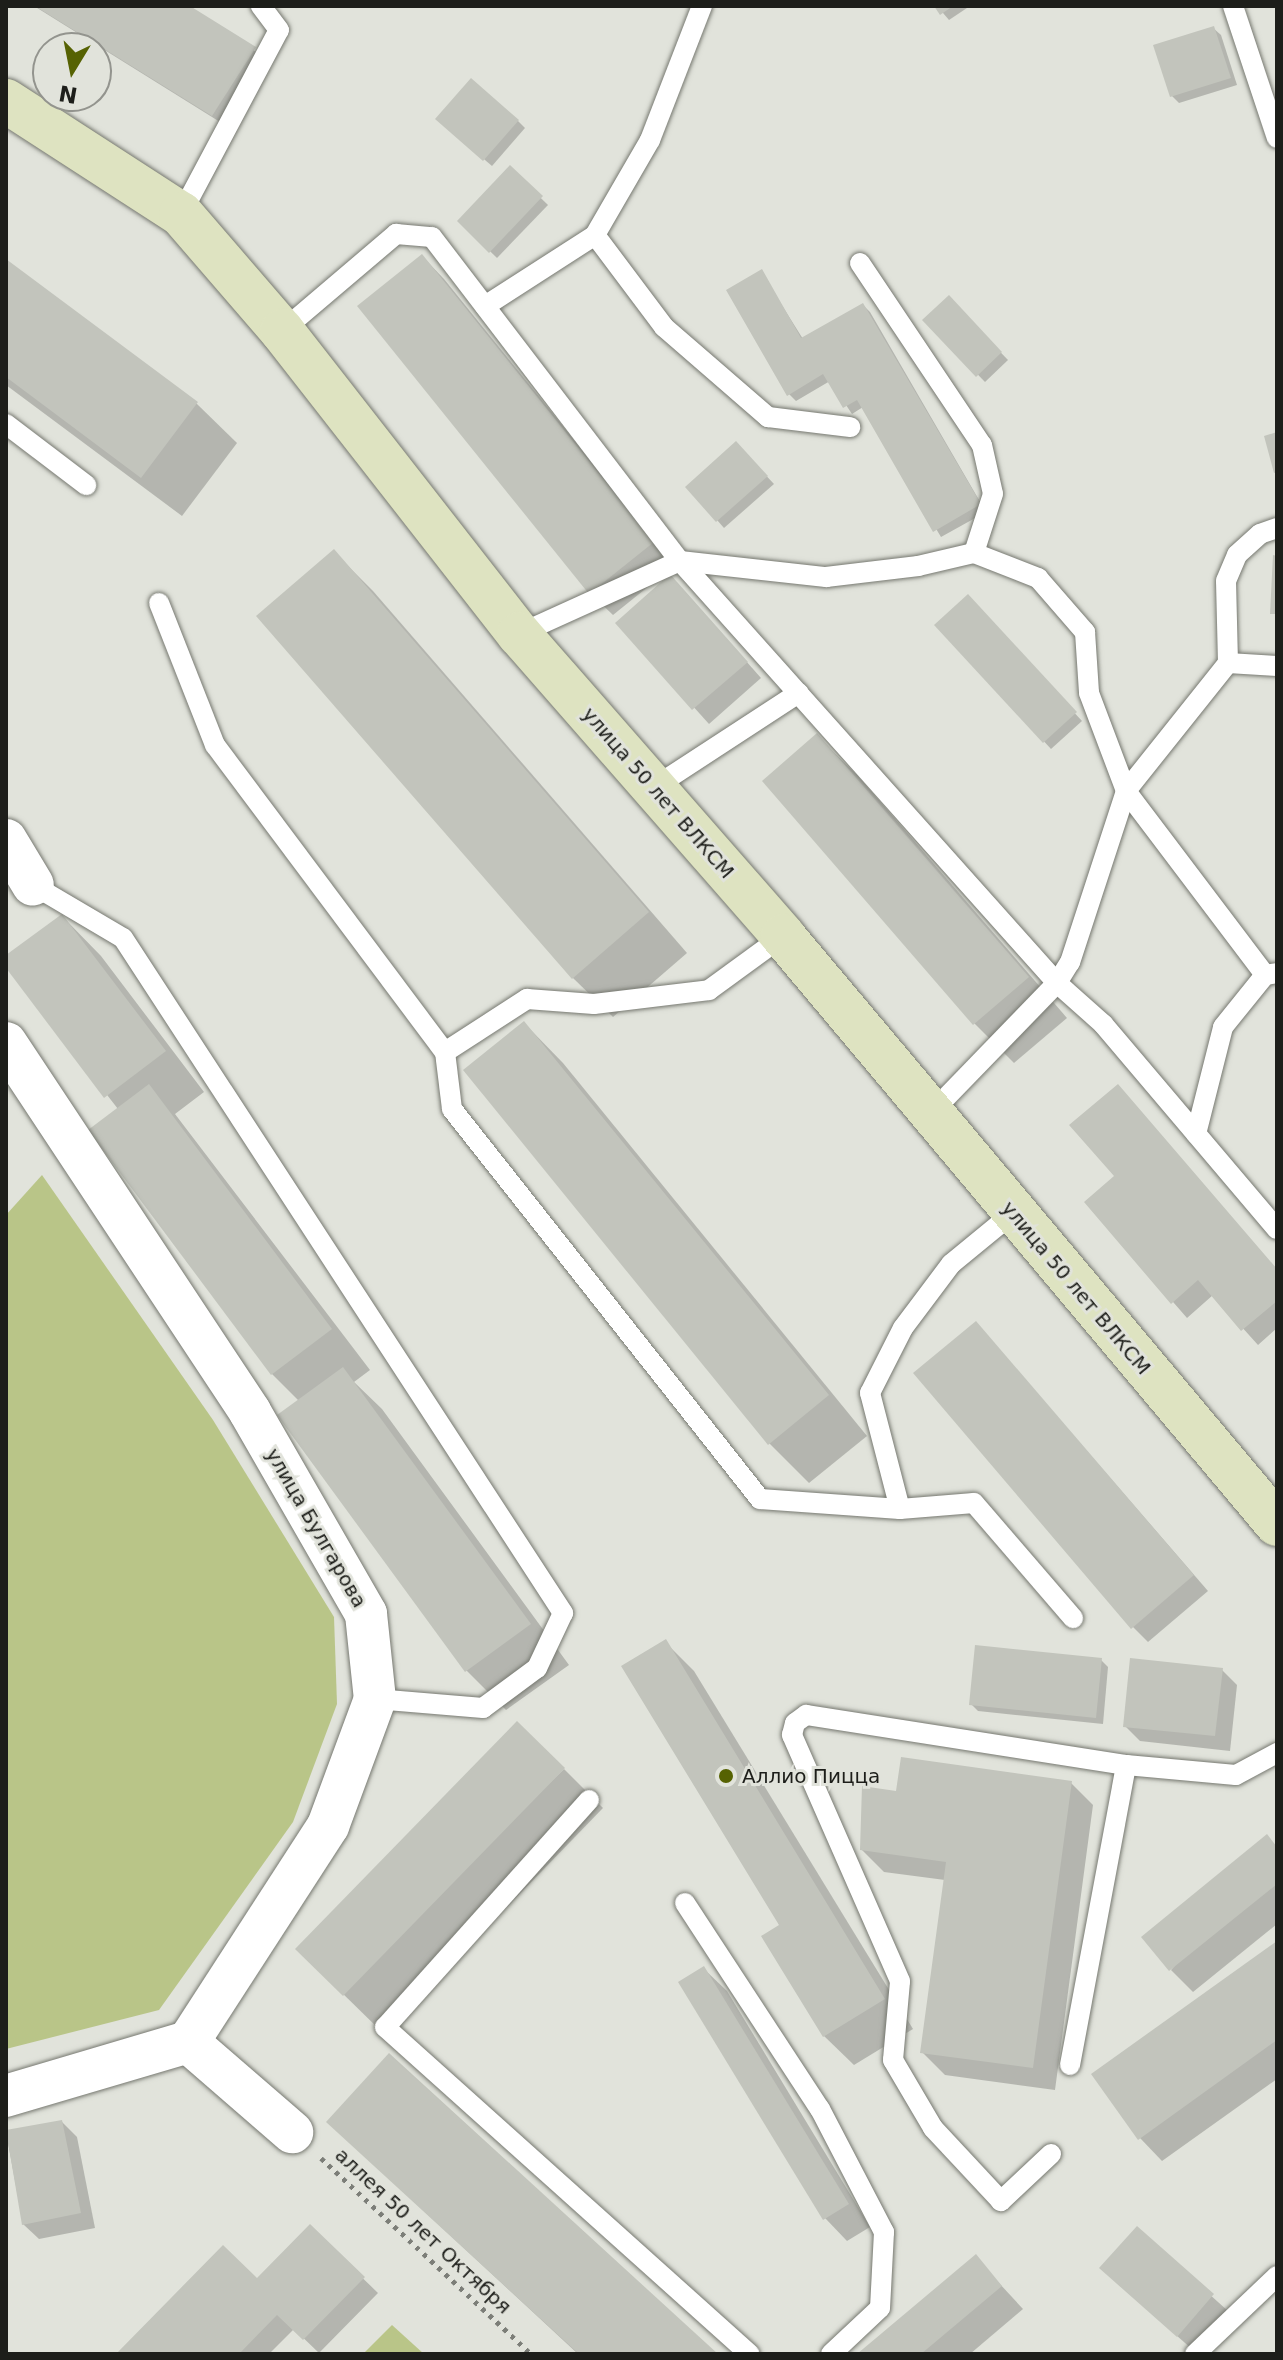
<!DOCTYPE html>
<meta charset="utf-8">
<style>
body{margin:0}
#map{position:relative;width:1283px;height:2360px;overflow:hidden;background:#e1e3db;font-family:"DejaVu Sans",sans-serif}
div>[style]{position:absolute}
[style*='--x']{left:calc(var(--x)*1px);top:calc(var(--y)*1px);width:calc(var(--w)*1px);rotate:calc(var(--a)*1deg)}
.green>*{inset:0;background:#b9c588}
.shadow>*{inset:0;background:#0003}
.building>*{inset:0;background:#c2c4bc}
.path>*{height:5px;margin-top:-2.5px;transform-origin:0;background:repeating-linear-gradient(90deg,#7c7e78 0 4px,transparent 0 10px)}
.roads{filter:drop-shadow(0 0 2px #767870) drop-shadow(0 0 2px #767870)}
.lane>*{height:20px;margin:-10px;padding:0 10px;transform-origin:10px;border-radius:10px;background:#fff}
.street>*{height:42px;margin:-21px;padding:0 21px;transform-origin:21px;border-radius:21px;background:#fff}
.secondary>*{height:44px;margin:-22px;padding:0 22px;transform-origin:22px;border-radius:22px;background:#dee3c1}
.dots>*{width:22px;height:22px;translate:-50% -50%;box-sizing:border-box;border:4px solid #e1e3db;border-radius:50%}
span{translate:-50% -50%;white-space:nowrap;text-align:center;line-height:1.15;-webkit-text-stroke:6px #e1e3db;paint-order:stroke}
.street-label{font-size:20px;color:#1d1e1a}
.poi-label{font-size:20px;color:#1d1e1a}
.left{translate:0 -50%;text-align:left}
.frame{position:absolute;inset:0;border:8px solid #1d1e1a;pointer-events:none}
.north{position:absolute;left:32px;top:32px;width:80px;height:80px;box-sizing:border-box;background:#e1e3db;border:2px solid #93948e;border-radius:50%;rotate:190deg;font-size:22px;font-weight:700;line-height:32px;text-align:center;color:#1d1e1a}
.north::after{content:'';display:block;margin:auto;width:28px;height:36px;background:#566202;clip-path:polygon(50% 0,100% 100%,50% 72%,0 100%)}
</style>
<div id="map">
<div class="green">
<i style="clip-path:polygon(42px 1175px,213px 1420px,334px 1617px,337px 1704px,293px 1822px,159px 2010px,6px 2049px,6px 1215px)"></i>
<i style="clip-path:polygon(392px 2325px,424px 2354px,363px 2354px)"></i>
</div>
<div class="shadow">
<i style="clip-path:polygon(34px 6px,186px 6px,262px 56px,220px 122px)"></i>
<i style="clip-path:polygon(937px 6px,970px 6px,949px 20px)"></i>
<i style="clip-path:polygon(1213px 28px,1221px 35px,1237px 85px,1179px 103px,1172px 96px)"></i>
<i style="clip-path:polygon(518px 121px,525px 128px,492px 166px,444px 125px)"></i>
<i style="clip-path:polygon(510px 168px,548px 205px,497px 258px,459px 221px)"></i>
<i style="clip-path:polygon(422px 256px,444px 279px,675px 565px,613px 615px,590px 593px)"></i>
<i style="clip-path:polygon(6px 262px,197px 404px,237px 443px,182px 516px,6px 385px)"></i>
<i style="clip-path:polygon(761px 272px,803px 339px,863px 305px,870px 312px,986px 512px,941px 537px,863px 407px,852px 414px,830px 381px,796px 401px,789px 394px)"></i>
<i style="clip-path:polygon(948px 298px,1008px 360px,985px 382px,925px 320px)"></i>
<i style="clip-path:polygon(736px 444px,774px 484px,724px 528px,688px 487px)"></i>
<i style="clip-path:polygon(334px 552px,373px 591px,687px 953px,613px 1017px,573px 978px)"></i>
<i style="clip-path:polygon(685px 592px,761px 678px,709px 724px,618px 623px)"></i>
<i style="clip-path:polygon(968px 597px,1082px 721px,1051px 749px,937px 625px)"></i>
<i style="clip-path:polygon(817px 736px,857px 775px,1067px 1018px,1014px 1063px,974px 1023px)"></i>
<i style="clip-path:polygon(62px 916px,101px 956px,204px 1092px,175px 1114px,370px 1370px,354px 1382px,382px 1409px,569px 1665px,506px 1710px,466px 1670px,299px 1401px,272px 1374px,118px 1109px,6px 965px,6px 958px)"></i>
<i style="clip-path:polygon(524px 1023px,563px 1063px,867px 1436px,809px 1483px,769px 1443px)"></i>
<i style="clip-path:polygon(1086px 1202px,1277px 1270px,1277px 1328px,1258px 1345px,1213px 1295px,1187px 1318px)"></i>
<i style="clip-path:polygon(976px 1323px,1208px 1591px,1148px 1642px,1133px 1627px)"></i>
<i style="clip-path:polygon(665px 1642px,694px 1671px,913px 2029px,854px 2065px,824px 2036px)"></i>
<i style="clip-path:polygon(1101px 1660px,1108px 1667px,1103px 1724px,978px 1711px,971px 1704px)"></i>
<i style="clip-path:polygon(1222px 1670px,1237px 1685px,1230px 1751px,1140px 1741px,1125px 1726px)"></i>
<i style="clip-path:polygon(564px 1769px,603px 1808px,384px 2034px,337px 1988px)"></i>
<i style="clip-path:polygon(1071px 1783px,1093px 1805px,1055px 2090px,945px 2075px,922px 2052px,945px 1880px,884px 1872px,862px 1850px,898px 1793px)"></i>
<i style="clip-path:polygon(1277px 1848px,1277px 1924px,1193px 1992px,1171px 1970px)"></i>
<i style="clip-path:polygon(1277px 1943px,1277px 2079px,1162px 2161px,1140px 2138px)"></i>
<i style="clip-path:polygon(704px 1969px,727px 1991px,870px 2227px,847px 2241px,825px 2218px)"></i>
<i style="clip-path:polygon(62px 2122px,77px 2137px,95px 2228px,39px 2239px,23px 2224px,6px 2132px)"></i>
<i style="clip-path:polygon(328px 2122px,715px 2354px,578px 2354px)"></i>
<i style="clip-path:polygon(310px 2227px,378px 2293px,319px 2353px,294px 2329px,269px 2354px,119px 2354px,257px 2281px)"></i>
<i style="clip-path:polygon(1137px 2229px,1228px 2311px,1193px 2350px,1117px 2283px)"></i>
<i style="clip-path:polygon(975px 2257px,1023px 2309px,970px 2354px,860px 2354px)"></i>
</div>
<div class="building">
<i style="clip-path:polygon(35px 6px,190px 6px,256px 47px,212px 116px)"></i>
<i style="clip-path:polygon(934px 6px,953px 6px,940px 15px)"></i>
<i style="clip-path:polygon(1214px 26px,1231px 78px,1170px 97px,1153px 45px)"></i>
<i style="clip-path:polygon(471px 78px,519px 120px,483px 161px,435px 119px)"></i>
<i style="clip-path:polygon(510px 165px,543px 196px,489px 253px,457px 221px)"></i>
<i style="clip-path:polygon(422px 254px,654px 542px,589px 594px,357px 306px)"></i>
<i style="clip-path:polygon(6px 259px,198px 402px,141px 478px,6px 377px)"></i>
<i style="clip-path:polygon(762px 269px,801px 338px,863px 303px,981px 504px,933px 532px,857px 400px,843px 408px,823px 374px,787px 396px,726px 290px)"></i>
<i style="clip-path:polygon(949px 295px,1002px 352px,976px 377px,922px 320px)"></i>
<i style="clip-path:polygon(1277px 432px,1277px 472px,1274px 473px,1264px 436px)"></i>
<i style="clip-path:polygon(736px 441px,768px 476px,716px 522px,685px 487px)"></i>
<i style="clip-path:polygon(334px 549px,649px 912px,572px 979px,256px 616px)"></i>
<i style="clip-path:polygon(1273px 555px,1277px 556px,1277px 614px,1270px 614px)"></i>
<i style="clip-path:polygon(670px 574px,748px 662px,692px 710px,615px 623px)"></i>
<i style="clip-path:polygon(968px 594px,1077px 712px,1043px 743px,934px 625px)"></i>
<i style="clip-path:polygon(817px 733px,1029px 977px,973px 1025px,762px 781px)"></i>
<i style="clip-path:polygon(62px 914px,166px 1051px,104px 1098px,6px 968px,6px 955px)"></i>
<i style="clip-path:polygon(524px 1021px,829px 1395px,768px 1445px,463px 1070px)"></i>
<i style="clip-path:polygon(149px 1084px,332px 1329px,271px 1375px,88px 1130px)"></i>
<i style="clip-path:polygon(1118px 1084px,1277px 1269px,1277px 1301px,1241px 1331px,1198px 1280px,1171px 1304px,1084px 1202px,1114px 1176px,1069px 1125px)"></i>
<i style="clip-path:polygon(976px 1321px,1194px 1575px,1131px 1629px,913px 1373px)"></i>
<i style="clip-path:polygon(343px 1367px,531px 1624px,465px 1672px,277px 1415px)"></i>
<i style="clip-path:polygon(666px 1639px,885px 1999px,823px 2037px,761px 1936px,779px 1925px,621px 1666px)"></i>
<i style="clip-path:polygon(975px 1645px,1102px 1658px,1096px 1718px,969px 1705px)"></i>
<i style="clip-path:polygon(1130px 1658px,1223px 1668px,1215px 1736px,1123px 1727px)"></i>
<i style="clip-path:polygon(517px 1721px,565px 1768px,343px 1996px,295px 1949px)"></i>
<i style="clip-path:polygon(901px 1757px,1072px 1781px,1033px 2068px,920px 2053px,946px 1862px,860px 1850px,862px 1786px,896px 1791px)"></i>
<i style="clip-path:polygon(1267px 1834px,1277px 1847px,1277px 1884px,1169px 1971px,1141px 1937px)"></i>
<i style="clip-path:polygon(1277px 1941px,1277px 2040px,1138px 2140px,1091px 2074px)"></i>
<i style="clip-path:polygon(704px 1966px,849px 2204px,823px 2220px,678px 1982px)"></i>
<i style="clip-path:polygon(389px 2053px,718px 2354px,579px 2354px,326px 2122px)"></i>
<i style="clip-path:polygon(62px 2120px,81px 2213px,22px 2225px,6px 2130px)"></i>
<i style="clip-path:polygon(310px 2224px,365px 2277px,303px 2340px,277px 2315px,239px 2354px,116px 2354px,223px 2245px,257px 2278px)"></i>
<i style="clip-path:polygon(1137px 2226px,1214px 2294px,1177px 2337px,1099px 2268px)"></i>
<i style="clip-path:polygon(976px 2254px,1002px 2286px,921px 2354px,857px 2354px)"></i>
</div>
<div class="path">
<i style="--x:321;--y:2158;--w:287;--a:43"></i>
</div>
<div class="roads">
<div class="lane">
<i style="--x:1233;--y:6;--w:139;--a:71.6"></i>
<i style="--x:181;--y:214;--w:208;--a:-62"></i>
<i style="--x:279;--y:30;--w:30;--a:-127"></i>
<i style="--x:595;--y:235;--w:115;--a:53.1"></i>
<i style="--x:664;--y:327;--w:138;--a:40.9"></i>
<i style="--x:768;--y:417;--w:83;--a:7"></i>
<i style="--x:860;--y:263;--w:219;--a:56.2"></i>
<i style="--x:982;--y:445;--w:50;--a:77.3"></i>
<i style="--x:993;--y:494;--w:62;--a:107.9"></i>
<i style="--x:485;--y:306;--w:131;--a:-32.8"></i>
<i style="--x:595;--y:235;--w:110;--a:-59.9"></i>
<i style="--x:650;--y:140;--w:144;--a:-68.8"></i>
<i style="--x:282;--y:331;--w:150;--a:-40.4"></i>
<i style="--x:396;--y:234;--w:36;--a:5"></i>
<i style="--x:432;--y:237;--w:408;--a:52.6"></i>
<i style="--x:680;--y:561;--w:566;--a:48.22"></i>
<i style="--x:1057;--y:983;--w:62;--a:41.7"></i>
<i style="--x:1103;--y:1024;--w:269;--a:49.7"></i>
<i style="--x:6;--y:424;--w:101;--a:37.3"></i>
<i style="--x:1277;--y:528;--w:18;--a:161"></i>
<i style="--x:1260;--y:534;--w:31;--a:138"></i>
<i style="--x:1237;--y:555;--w:28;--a:113"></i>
<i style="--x:1226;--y:581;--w:82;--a:88.6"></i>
<i style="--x:1228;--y:663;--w:164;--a:128.6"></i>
<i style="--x:1126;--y:791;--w:231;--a:52.9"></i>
<i style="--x:1265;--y:975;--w:12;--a:-9"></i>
<i style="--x:159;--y:603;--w:153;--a:68.5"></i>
<i style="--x:215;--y:745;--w:384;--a:53.2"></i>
<i style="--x:445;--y:1052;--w:57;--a:83"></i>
<i style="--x:452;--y:1109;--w:497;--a:51.7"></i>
<i style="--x:760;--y:1499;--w:140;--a:4.1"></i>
<i style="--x:900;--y:1509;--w:74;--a:-4.6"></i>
<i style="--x:974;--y:1503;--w:152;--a:49.3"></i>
<i style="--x:519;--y:634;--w:177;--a:-24.4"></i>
<i style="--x:680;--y:561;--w:147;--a:6.3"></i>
<i style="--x:826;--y:577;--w:93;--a:-6.8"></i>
<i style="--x:918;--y:566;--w:57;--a:-13.1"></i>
<i style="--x:974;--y:553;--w:69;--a:21.3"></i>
<i style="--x:1038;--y:578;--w:72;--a:49"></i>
<i style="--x:1085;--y:632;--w:61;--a:86.2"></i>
<i style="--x:1089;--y:693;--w:105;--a:69.3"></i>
<i style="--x:1126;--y:791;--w:180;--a:108.1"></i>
<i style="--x:1070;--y:962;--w:25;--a:122"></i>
<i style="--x:1057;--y:983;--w:181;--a:134.1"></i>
<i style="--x:1228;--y:663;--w:49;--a:3.5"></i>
<i style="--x:653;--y:788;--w:174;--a:-33.1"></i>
<i style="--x:33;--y:885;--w:104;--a:30.5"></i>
<i style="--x:123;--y:938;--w:806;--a:56.9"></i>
<i style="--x:563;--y:1613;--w:61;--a:115.3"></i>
<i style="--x:537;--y:1668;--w:67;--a:143.5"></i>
<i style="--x:483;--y:1708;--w:108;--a:-175.2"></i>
<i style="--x:445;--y:1052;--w:98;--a:-32.9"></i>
<i style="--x:527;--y:999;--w:67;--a:4.3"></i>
<i style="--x:594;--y:1004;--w:116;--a:-6.9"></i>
<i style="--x:709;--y:990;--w:92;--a:-36.1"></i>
<i style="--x:1196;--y:1134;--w:110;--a:-75.8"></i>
<i style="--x:1223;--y:1027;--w:67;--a:-51.1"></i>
<i style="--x:900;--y:1509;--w:120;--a:-104.5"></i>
<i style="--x:870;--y:1393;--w:73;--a:-63.1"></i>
<i style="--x:903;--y:1328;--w:80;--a:-53.1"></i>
<i style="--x:951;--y:1264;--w:80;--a:-39.4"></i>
<i style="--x:589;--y:1800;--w:305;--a:131.9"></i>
<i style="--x:385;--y:2027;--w:490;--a:41.9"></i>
<i style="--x:685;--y:1903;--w:246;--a:56.8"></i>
<i style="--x:820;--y:2109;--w:139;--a:62.5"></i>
<i style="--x:884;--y:2232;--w:76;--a:93"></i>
<i style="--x:880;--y:2308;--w:67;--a:136.8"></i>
<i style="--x:1070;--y:2065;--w:305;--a:-79.4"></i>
<i style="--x:1126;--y:1765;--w:110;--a:5.2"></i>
<i style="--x:1236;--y:1775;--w:47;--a:-28.2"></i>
<i style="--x:1051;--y:2154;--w:69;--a:136.8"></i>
<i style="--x:1001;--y:2201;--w:100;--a:-133"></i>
<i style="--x:933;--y:2128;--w:79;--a:-120.5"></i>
<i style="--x:893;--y:2060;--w:79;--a:-84.9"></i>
<i style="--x:900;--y:1981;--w:269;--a:-113.7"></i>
<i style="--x:792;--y:1735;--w:12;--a:-76"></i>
<i style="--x:795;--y:1723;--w:14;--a:-36"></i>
<i style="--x:806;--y:1715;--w:324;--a:8.9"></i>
<i style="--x:1195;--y:2354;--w:113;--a:-43.6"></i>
</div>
<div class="street">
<i style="--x:6;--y:840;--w:52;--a:59"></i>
<i style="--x:6;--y:1043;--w:442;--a:56.5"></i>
<i style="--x:250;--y:1412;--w:233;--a:60.1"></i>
<i style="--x:366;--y:1614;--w:85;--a:84"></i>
<i style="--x:375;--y:1699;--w:135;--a:110.3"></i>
<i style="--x:328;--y:1826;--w:257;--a:122.9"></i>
<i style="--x:188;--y:2042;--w:190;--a:163.5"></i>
<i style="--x:188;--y:2042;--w:138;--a:40.9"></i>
</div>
<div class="secondary">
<i style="--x:6;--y:101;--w:208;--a:32.9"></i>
<i style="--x:181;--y:214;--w:155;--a:49.2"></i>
<i style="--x:282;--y:331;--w:385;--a:52"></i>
<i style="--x:519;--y:634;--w:401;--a:48.8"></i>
<i style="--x:783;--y:936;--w:768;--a:49.97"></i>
</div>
</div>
<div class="dots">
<i style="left:726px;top:1776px;background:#566202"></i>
</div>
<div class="street-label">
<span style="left:658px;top:793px;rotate:49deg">улица 50 лет ВЛКСМ</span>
<span style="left:1076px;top:1288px;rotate:50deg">улица 50 лет ВЛКСМ</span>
<span style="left:316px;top:1528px;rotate:60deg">улица Булгарова</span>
<span style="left:423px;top:2231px;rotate:43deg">аллея 50 лет Октября</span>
</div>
<div class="poi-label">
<span class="left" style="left:742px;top:1776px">Аллио Пицца</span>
</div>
<div class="frame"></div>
<div class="north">N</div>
</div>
